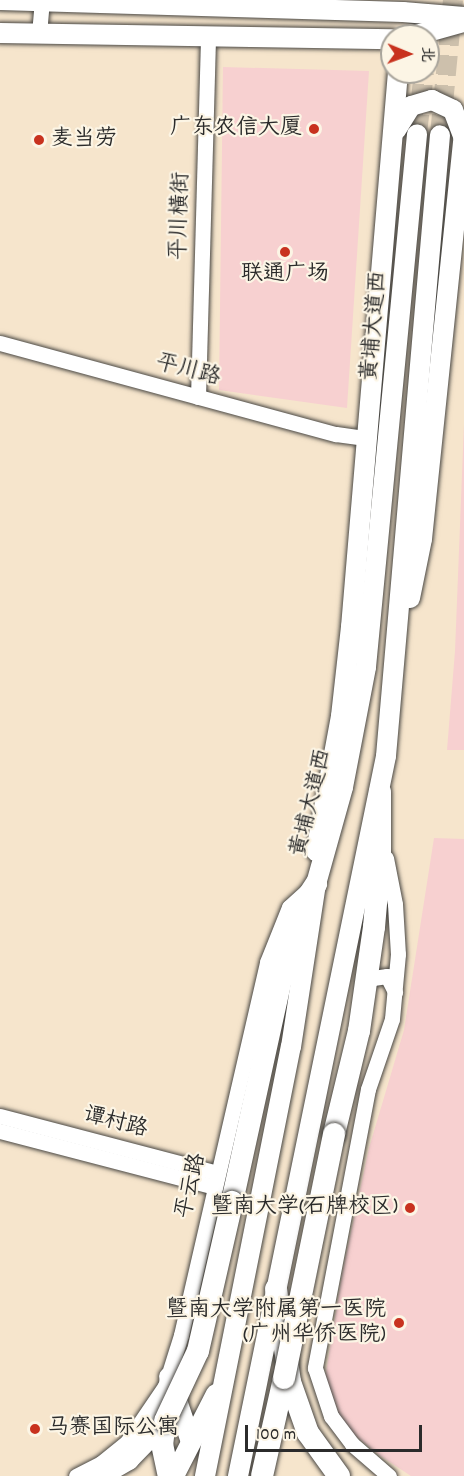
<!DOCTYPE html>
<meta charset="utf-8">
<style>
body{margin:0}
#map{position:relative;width:464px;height:1476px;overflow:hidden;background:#f6e5cc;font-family:Dekko,"LXGW WenKai TC",sans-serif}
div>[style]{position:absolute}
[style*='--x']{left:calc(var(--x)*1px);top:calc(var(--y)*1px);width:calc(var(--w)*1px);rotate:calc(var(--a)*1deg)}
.built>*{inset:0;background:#f7d0d0}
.major-tunnel>*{height:20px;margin-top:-10px;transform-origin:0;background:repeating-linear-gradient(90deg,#cdc0ac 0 20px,transparent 0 30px)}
.roads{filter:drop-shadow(0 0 2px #494743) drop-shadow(0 0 2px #494743)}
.minor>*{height:15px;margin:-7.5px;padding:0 7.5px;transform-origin:7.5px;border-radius:7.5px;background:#fff}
.major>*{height:20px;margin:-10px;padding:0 10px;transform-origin:10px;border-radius:10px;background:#fff}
.highway>*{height:22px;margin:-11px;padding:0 11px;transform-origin:11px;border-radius:11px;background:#fff}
.bridges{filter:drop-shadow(0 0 2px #494743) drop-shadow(0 0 2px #494743)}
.highway-bridge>*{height:22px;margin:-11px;padding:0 11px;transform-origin:11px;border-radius:11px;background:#fff}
.dots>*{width:16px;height:16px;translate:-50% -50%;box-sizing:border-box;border:3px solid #fcf5e5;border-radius:50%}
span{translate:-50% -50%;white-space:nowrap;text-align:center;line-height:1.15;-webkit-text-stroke:4.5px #fcf5e5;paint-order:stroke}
.poi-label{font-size:22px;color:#2b2b2b}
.right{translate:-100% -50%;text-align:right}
.left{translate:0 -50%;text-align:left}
.street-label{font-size:22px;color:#2b2b2b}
.north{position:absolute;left:380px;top:24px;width:60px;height:60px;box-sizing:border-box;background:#fcf5e5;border:2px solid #a8a49b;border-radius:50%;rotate:91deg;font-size:16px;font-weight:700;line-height:24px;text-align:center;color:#2b2b2b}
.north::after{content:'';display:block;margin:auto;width:21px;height:27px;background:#c8321e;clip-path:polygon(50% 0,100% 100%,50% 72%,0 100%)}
.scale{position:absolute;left:245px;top:1425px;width:177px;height:27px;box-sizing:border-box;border:3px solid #2b2b2b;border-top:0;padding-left:8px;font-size:18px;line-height:21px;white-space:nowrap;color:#2b2b2b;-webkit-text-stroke:4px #fcf5e5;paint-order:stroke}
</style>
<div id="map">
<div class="built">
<i style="clip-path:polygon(223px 67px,369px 71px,347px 408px,219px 390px)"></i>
<i style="clip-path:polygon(464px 424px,464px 750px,447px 750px,455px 651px)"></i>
<i style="clip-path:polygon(434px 838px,464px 839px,464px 1476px,411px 1476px,379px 1455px,344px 1426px,325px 1378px,343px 1269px,369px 1148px,404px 1030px)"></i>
</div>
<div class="major-tunnel">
<i style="--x:417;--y:134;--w:62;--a:-83.6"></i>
<i style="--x:440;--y:135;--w:136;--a:-84.5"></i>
</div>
<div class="roads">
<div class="minor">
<i style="--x:39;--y:34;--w:34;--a:-85"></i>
<i style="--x:0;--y:343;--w:348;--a:15.2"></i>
<i style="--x:336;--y:434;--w:30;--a:8"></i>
<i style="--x:198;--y:397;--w:360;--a:-88.4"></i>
<i style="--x:386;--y:858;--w:47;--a:78.9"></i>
<i style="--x:395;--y:904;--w:50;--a:86.6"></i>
<i style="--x:398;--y:954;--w:65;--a:95.3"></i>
<i style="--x:392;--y:1019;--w:74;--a:108.9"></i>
<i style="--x:368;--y:1089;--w:284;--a:100.8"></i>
<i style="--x:315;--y:1368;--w:51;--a:71.6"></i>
<i style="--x:331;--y:1416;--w:35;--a:53"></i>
<i style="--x:352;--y:1444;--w:49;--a:40.9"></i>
<i style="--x:366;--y:983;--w:9;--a:-36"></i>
<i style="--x:373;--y:978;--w:14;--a:-8"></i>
<i style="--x:387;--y:976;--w:18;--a:63"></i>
<i style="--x:0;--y:1116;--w:225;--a:14.7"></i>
<i style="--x:0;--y:1131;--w:222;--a:14.6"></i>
<i style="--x:76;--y:1476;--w:28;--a:-27"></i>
<i style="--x:101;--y:1463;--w:33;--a:-39"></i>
<i style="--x:127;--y:1442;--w:68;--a:-55.8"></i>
<i style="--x:165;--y:1386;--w:53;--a:-72.6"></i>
<i style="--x:181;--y:1335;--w:383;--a:-77"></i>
<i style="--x:267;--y:962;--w:59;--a:-68.2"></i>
<i style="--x:289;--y:907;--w:30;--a:-42"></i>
</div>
<div class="major">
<i style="--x:0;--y:0;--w:403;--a:1.7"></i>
<i style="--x:403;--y:12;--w:61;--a:4.7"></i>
<i style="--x:0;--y:33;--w:392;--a:0.9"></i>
<i style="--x:413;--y:36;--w:52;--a:-15.6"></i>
<i style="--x:396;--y:130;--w:28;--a:-58"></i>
<i style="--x:411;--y:106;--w:22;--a:-16"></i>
<i style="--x:432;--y:100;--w:23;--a:25"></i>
<i style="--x:453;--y:110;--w:30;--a:69"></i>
<i style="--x:410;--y:598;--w:60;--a:-78.5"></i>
<i style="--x:422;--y:539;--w:407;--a:-84.1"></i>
<i style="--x:316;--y:851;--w:137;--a:-79.5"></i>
<i style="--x:341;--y:716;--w:90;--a:-83.6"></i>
<i style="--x:351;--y:627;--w:557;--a:-85.16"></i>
<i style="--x:169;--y:1377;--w:65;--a:71.3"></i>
<i style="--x:174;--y:1476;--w:92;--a:-62.9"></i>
<i style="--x:205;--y:1476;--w:438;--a:-78.7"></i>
<i style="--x:291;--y:1047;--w:165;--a:-81.3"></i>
<i style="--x:316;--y:884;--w:101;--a:-74.4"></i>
<i style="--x:343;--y:787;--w:122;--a:-79.1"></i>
<i style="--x:366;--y:667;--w:535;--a:-84.53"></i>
<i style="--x:238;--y:1476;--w:735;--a:-78.38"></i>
<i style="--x:386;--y:756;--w:623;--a:-85.03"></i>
</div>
<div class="highway">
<i style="--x:334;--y:1134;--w:106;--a:-76.4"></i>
<i style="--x:359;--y:1031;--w:105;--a:-81.8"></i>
<i style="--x:374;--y:927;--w:68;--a:-85"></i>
<i style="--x:380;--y:859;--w:67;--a:-90"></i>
<i style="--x:232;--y:1202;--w:243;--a:-77.6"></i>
<i style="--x:284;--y:965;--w:71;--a:-71.1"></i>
<i style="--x:307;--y:898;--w:17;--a:-57"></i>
<i style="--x:276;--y:1289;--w:94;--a:81.4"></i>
<i style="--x:290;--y:1382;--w:54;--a:70.6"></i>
<i style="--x:308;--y:1433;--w:53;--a:54.2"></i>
<i style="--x:165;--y:1421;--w:23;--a:97"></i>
<i style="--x:162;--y:1444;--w:33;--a:78"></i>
<i style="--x:99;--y:1476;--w:34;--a:-30"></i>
<i style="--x:128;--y:1459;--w:53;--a:-45.8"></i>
<i style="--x:262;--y:1476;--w:100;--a:-77.3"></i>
</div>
</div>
<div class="bridges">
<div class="highway-bridge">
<i style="--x:284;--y:1378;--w:249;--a:-78.4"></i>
<i style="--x:165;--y:1421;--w:77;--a:-64.8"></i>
<i style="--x:198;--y:1351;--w:153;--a:-77.1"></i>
</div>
</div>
<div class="dots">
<i style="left:314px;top:129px;background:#c8321e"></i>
<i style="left:39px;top:140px;background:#c8321e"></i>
<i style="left:285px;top:252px;background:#c8321e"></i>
<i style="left:410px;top:1208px;background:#c8321e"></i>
<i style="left:399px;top:1323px;background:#c8321e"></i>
<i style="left:35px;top:1429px;background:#c8321e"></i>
</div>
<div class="poi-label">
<span class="right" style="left:302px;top:129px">广东农信大厦</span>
<span class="left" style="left:51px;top:140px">麦当劳</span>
<span style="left:285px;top:275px">联通广场</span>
<span class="right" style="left:398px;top:1208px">暨南大学(石牌校区)</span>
<span class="right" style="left:386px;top:1323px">暨南大学附属第一医院<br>(广州华侨医院)</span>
<span class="left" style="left:47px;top:1429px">马赛国际公寓</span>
</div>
<div class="street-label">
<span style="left:181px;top:216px;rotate:-88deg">平川横街</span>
<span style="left:375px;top:326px;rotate:-85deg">黄埔大道西</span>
<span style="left:188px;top:371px;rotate:15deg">平川路</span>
<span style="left:312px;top:803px;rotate:-76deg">黄埔大道西</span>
<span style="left:115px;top:1123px;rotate:14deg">谭村路</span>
<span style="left:192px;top:1186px;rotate:-77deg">平云路</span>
</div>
<div class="north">北</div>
<div class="scale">100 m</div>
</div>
